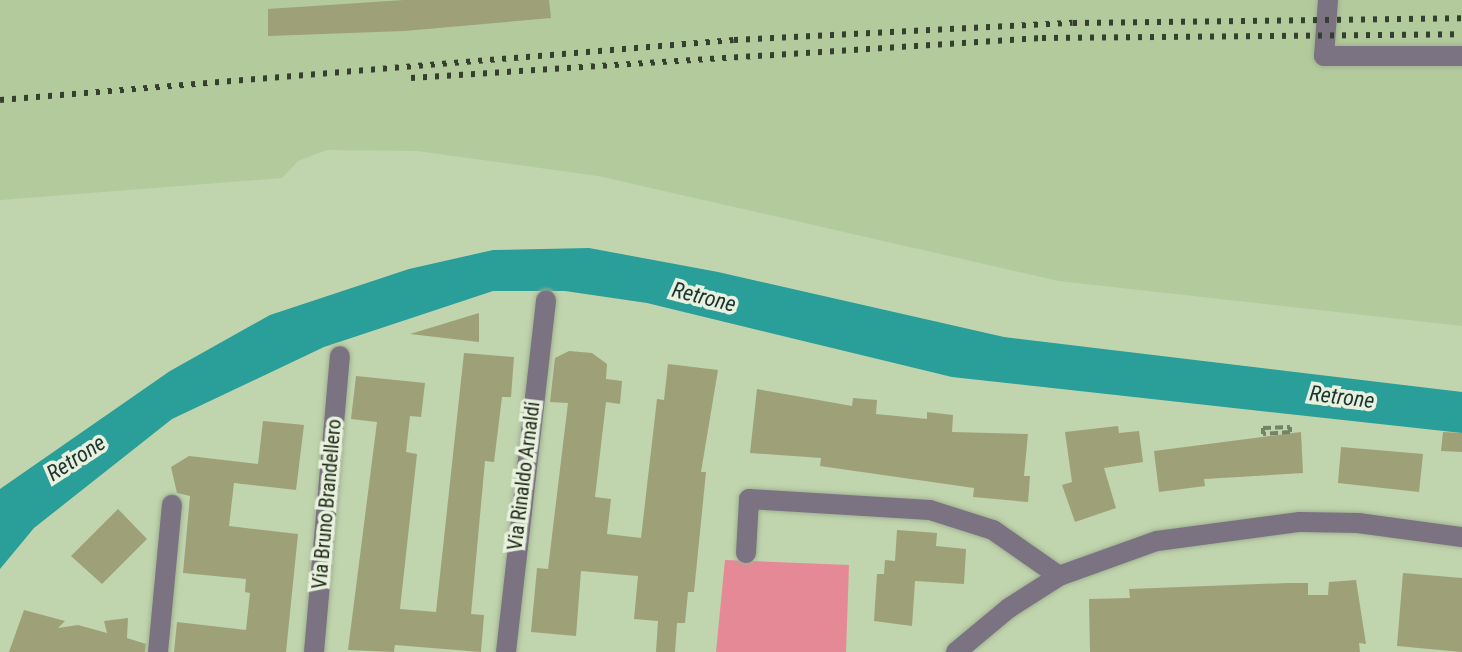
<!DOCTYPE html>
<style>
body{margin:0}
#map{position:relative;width:1462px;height:652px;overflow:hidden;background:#c0d4ae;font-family:"Roboto Condensed",sans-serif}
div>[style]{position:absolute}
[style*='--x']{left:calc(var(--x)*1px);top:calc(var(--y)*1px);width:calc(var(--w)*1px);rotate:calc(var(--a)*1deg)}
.built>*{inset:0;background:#b2ca9c}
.green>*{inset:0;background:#e58997}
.water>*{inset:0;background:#2a9e98}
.building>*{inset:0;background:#9ea078}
.path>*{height:4px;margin-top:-2px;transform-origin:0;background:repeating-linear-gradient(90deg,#748267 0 8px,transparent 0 12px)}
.roads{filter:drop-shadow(0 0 2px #a0b190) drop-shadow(0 0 2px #a0b190)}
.minor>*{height:20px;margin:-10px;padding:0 10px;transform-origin:10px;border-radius:10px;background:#7b7382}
.rail>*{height:6px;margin-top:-3px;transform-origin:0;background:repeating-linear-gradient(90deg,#353f2d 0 4px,transparent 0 12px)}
span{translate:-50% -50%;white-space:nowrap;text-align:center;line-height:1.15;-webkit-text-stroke:7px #e7f1dd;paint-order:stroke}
.street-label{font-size:20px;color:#1f2718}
.water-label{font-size:22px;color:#1b3432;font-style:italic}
</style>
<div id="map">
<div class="built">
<i style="clip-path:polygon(0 0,1462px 0,1462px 326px,1059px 281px,598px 176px,417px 151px,327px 150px,298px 161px,282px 178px,0 200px)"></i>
</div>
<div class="green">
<i style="clip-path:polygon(725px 560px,849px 565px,846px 652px,716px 652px)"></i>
</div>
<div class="water">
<i style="clip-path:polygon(589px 248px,718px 272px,1004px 337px,1462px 392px,1462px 433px,952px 377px,647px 303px,565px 291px,493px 291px,324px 347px,172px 419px,34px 528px,0 569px,0 489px,170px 371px,270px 315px,409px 269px,493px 250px)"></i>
</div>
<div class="building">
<i style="clip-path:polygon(404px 0,549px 0,551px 18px,404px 31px,268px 36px,268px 9px)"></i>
<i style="clip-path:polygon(479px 313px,479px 342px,410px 334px)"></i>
<i style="clip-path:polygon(569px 351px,592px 353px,607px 364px,606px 379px,622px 381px,620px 404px,606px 402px,595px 497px,611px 499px,607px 534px,641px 538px,657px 399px,664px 400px,668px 364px,718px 370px,701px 472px,706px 472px,694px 592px,688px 592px,685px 623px,677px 623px,675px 652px,656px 652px,658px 621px,634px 619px,638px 576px,581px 571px,576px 636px,531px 632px,537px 568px,548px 569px,568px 403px,550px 402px,555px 358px)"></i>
<i style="clip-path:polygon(464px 353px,514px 357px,511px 397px,502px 397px,494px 462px,485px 461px,471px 614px,484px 615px,481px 652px,395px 645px,394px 652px,348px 650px,377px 422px,351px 419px,356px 376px,425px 383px,421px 417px,410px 416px,406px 452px,417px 454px,400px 609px,436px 612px)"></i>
<i style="clip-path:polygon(757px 389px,852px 406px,853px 398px,877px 400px,876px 414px,927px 419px,927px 412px,953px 415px,952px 432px,1028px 434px,1024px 476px,1030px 476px,1028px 502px,973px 497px,974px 488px,820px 466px,821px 458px,750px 453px)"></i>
<i style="clip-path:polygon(263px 421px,304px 425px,296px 490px,234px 483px,229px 526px,298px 534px,286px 652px,174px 652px,177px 622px,246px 630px,250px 593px,245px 592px,246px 579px,183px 573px,190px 496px,177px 493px,171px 467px,189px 456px,258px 464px)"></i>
<i style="clip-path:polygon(1118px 426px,1119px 433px,1139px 431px,1143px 462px,1104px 468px,1116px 508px,1075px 522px,1062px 485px,1072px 482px,1065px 432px)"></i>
<i style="clip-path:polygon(1301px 432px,1303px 473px,1204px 479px,1205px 486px,1159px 492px,1154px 451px)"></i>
<i style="clip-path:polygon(1443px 432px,1462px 433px,1462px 452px,1441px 451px)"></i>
<i style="clip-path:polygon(1341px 447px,1423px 454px,1419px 492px,1338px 483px)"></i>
<i style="clip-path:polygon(118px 509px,147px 539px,102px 584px,71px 556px)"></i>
<i style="clip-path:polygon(897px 530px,937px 533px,936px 546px,966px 549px,964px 584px,915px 581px,912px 626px,874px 621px,877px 574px,884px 574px,885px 560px,895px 561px)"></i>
<i style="clip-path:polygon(1403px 573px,1462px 578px,1462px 652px,1397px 646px)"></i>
<i style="clip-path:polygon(1356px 580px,1366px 644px,1359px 643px,1360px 652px,1090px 652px,1089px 599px,1130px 598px,1129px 589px,1288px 583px,1308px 583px,1308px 595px,1328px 595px,1329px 582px)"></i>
<i style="clip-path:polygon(24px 610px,65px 621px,58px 628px,78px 625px,107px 633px,104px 621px,128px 618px,127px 638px,146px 644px,145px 652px,9px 652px)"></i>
</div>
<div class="path">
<i style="--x:1290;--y:427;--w:5;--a:90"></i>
<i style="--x:1290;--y:432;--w:27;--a:176"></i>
<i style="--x:1263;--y:434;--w:6;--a:-90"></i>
<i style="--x:1263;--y:428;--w:27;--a:-2"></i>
</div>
<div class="roads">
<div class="minor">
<i style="--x:1328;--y:0;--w:56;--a:94.1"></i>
<i style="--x:1324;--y:56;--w:138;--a:0"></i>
<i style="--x:746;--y:553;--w:54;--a:-86.8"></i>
<i style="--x:749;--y:499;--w:181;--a:3.5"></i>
<i style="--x:930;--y:510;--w:66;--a:17.6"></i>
<i style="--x:993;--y:530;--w:80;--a:34.9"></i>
<i style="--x:158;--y:652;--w:148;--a:-84.6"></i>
<i style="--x:314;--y:652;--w:297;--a:-85"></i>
<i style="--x:506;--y:652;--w:354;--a:-83.5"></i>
<i style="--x:956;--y:652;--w:69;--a:-39.7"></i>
<i style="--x:1009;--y:608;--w:59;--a:-32.6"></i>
<i style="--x:1059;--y:576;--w:104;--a:-19.7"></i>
<i style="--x:1157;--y:541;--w:144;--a:-7.6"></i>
<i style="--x:1300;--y:522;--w:58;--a:1"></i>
<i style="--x:1358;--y:523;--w:105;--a:7.7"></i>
</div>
</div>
<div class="rail">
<i style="--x:411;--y:78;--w:632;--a:-3.63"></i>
<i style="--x:1042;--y:38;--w:420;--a:-0.5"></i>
<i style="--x:0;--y:100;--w:736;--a:-4.67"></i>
<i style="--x:734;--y:40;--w:339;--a:-2.9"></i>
<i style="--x:1073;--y:23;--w:389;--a:-0.7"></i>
</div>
<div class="street-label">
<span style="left:524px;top:476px;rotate:-83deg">Via Rinaldo Arnaldi</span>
<span style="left:327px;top:504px;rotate:-85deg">Via Bruno Brandellero</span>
</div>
<div class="water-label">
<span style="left:704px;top:297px;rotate:14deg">Retrone</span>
<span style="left:1342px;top:397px;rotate:7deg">Retrone</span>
<span style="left:76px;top:458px;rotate:-33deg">Retrone</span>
</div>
</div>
